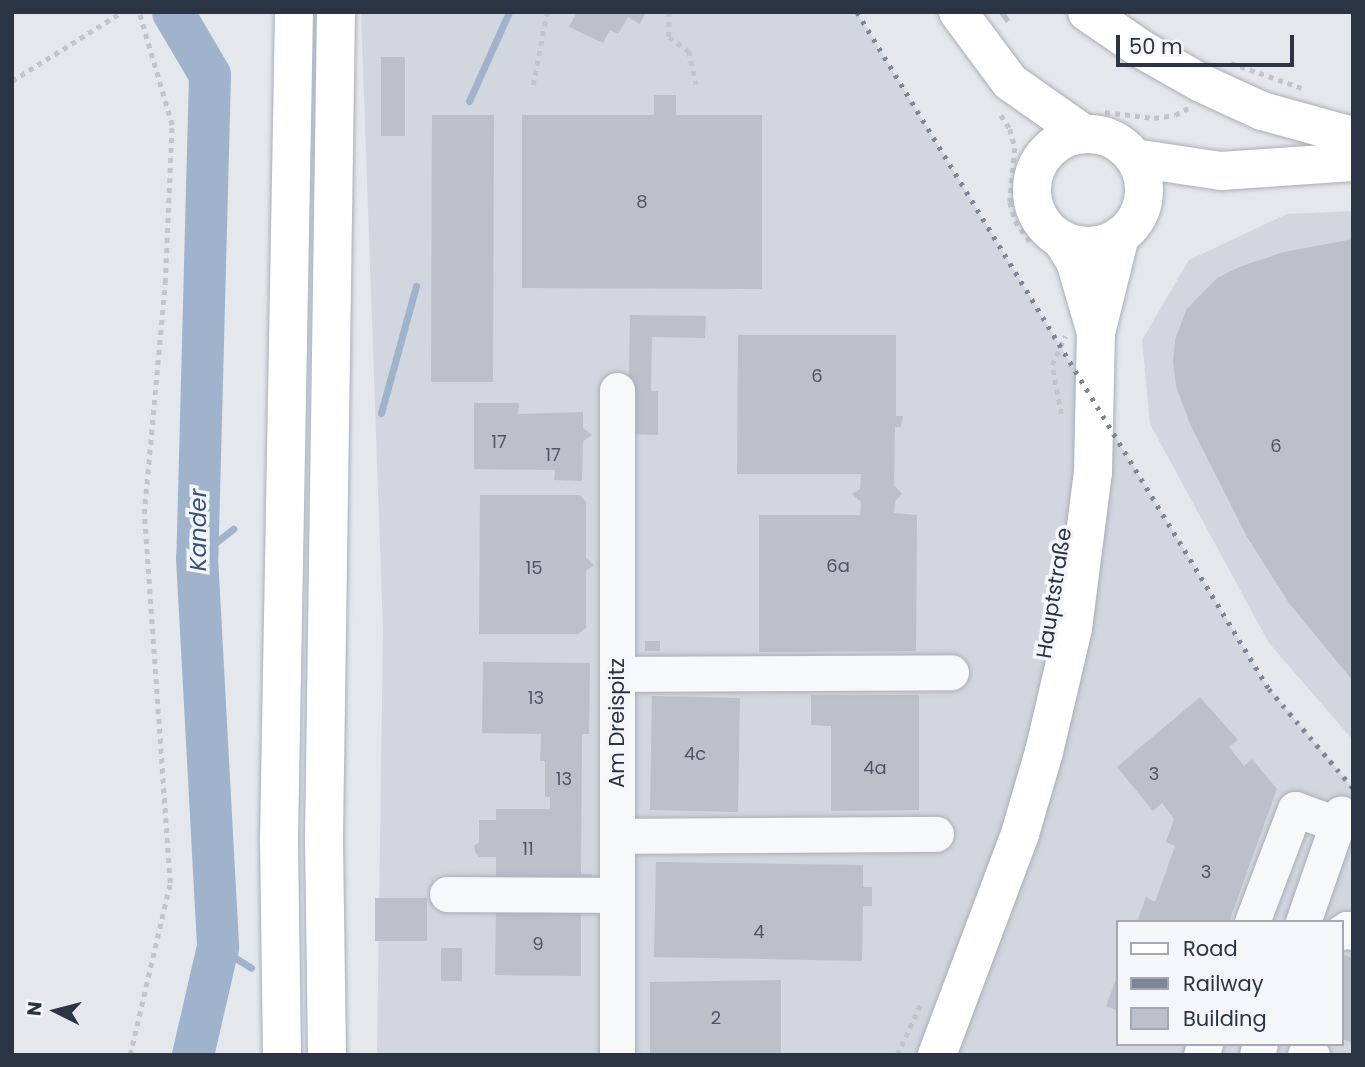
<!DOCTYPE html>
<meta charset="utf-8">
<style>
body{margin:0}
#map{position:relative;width:1365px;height:1067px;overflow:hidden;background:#e4e7ec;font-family:Poppins,sans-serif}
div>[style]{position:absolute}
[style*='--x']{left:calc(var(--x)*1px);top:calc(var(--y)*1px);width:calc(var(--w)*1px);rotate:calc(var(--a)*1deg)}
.built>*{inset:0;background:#d2d6de}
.stream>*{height:7px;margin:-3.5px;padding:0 3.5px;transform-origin:3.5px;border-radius:3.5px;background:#9fb4cc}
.river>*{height:42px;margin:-21px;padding:0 21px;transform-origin:21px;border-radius:21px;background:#9fb4cc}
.building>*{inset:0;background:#bbc0ca}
.path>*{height:4.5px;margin-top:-2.25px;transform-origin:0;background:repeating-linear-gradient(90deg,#c2c5cb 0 5px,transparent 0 10px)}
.roads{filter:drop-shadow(0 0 2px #a9aeb7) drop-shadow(0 0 2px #a9aeb7)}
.minor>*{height:35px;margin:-17.5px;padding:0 17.5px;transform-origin:17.5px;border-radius:17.5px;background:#f7f8fa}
.major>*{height:38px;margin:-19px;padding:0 19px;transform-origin:19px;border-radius:19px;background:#fff}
.major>.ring{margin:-19px;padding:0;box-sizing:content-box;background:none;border:38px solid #fff;border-radius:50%}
.highway>*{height:38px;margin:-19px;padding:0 19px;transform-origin:19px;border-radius:19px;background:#fff}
.rail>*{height:5px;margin-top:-2.5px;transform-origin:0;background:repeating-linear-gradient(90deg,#7d8696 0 3.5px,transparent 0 10.5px)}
span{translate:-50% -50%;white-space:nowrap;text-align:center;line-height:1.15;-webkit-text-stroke:7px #f4f6f9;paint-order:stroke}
.number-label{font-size:18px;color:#4f5766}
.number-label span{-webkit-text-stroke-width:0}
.street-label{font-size:21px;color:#2b3445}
.water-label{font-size:23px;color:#34527a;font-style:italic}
.frame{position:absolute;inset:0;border:14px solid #2b3445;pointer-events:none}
.legend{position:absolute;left:1116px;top:920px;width:228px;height:126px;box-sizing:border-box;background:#f4f6f9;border:2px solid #a4a8b1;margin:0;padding:9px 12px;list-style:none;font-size:21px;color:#2b3445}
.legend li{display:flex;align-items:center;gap:14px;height:35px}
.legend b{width:35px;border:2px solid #a4a8b1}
.north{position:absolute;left:21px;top:976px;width:70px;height:70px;-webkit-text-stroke:5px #f4f6f9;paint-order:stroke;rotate:276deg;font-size:19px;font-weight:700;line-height:28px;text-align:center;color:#2b3445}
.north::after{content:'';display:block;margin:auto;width:24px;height:32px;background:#2b3445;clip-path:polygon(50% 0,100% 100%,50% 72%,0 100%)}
.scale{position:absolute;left:1116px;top:35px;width:178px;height:32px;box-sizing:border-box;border:4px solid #2b3445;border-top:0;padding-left:9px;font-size:21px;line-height:24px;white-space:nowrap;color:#2b3445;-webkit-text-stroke:5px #f4f6f9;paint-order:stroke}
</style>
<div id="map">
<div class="built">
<i style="clip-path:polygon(evenodd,361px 12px,857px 12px,1269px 689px,1353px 788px,1353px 1055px,377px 1055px,383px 630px,361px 12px,1118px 922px,1342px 922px,1342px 1044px,1118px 1044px,1118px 922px)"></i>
<i style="clip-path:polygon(1353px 211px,1353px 740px,1269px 643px,1150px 424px,1142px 340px,1189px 260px,1287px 214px)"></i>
</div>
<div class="stream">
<i style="--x:469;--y:101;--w:98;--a:-65.8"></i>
<i style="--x:381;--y:413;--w:132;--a:-74.6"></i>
<i style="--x:197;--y:557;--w:46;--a:-37.9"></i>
<i style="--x:218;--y:947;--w:39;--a:32"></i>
</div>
<div class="river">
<i style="--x:173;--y:12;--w:73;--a:59.6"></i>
<i style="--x:210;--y:75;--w:482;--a:91.5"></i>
<i style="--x:197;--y:557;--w:391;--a:86.9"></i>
<i style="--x:218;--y:947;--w:111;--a:103"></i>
</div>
<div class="building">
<i style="clip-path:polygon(577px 12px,646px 12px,640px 24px,628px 17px,618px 34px,610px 30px,603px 43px,569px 27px)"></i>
<i style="clip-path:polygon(998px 12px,1005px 12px,1010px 20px,1006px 23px)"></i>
<i style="clip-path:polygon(381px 57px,405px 57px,405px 136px,381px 136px)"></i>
<i style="clip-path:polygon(654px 95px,676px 95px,676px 115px,762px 115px,762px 289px,522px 288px,522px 115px,654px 115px)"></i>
<i style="clip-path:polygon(432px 115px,494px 115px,493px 382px,431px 382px)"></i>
<i style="clip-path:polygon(1353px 239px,1353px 681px,1289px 603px,1247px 537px,1190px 424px,1176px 386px,1173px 362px,1175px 340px,1186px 310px,1217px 278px,1239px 267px,1284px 252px)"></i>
<i style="clip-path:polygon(630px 315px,706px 316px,705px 338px,652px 337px,651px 391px,658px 391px,658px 435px,628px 434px)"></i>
<i style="clip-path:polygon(738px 335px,896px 335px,896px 416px,903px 416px,901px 427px,895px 427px,894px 485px,902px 494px,895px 501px,894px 513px,917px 515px,916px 651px,759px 652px,759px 515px,860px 515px,861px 502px,852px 494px,860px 489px,861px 474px,737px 474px)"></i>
<i style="clip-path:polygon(474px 403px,519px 403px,518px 414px,583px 412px,583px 428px,592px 435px,583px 441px,582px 481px,554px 480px,555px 470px,474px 469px)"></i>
<i style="clip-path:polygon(480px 495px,580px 495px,586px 502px,586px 558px,594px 565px,586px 571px,586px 628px,578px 634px,479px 634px)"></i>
<i style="clip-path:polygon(645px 641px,660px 641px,660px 651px,645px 651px)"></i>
<i style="clip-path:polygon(483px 662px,590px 663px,589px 734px,582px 734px,581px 874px,592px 874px,591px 884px,496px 883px,496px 857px,479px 857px,475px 852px,474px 846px,479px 842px,479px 820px,496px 820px,496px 809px,550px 809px,550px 797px,545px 797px,545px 761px,540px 761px,541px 734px,482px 733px)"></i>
<i style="clip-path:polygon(811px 695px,919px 695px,919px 810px,831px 811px,831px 726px,811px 725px)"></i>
<i style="clip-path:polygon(652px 696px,740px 698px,738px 812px,650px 810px)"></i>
<i style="clip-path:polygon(1200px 697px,1238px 740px,1229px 747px,1244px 766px,1252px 759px,1277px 789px,1229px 922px,1137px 922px,1146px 897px,1155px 902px,1175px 846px,1166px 842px,1174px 819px,1162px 803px,1153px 811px,1117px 767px)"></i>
<i style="clip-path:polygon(656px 862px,863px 865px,863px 887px,872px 887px,872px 906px,863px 906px,862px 961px,654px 957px)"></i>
<i style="clip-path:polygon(375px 898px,427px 898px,427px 941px,375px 941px)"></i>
<i style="clip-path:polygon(496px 911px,581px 912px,581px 976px,495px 975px)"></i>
<i style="clip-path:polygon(441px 948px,462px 948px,462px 981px,441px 981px)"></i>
<i style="clip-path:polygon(1342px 954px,1353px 958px,1353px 1043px,1342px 1039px)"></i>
<i style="clip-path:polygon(1118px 974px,1118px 1011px,1106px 1006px)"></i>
<i style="clip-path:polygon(781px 980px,781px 1055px,650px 1055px,650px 982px)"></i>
</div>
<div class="path">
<i style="--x:669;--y:12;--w:25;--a:90"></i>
<i style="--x:669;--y:37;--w:24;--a:35"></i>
<i style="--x:689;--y:51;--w:34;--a:78"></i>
<i style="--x:1231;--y:63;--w:75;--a:19.4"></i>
<i style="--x:12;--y:81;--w:130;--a:-32.1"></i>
<i style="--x:533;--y:85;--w:74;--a:-79.1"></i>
<i style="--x:1105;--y:112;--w:49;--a:7"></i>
<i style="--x:1154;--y:118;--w:21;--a:-8"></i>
<i style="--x:1175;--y:115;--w:15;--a:-28"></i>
<i style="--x:1001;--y:115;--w:17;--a:57"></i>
<i style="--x:1010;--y:129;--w:20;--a:75"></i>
<i style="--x:1015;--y:148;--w:54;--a:95.3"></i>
<i style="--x:1010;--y:202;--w:20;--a:75"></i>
<i style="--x:1015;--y:221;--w:27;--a:54"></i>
<i style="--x:1061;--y:414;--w:50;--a:-100.4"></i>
<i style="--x:1052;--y:365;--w:32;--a:-66"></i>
<i style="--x:130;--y:1055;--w:177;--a:-76.9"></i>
<i style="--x:170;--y:883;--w:370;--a:-94"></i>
<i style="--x:144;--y:514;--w:232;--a:-84.8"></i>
<i style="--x:165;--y:283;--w:158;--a:-87.5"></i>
<i style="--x:172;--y:125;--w:118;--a:-106.3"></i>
<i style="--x:897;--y:1055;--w:60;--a:-65.2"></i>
</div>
<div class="roads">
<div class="minor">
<i style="--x:617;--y:390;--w:665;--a:90"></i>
<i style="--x:618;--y:674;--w:333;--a:-0.3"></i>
<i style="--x:617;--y:836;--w:319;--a:-0.4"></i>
<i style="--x:447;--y:894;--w:170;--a:0.3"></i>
<i style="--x:1252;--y:922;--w:121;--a:-69.2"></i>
<i style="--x:1295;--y:809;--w:45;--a:19.7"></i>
<i style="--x:1303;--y:922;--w:115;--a:-70.8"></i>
<i style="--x:1342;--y:932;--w:6;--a:-31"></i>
<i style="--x:1347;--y:929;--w:7;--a:27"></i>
<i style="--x:1201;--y:1055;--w:12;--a:-70"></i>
<i style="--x:1257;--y:1055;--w:11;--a:-75"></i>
<i style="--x:1305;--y:1055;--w:7;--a:0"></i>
</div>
<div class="major">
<i style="--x:958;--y:12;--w:87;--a:53.4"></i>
<i style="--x:1010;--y:82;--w:90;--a:35.1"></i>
<i class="ring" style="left:1032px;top:134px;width:74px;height:74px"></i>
<i style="--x:1134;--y:158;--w:88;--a:8.5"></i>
<i style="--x:1221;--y:171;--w:132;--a:-3.9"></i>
<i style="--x:1061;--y:239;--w:26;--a:58"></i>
<i style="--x:1075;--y:261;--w:75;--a:73.7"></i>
<i style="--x:937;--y:1055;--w:236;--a:-69.4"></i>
<i style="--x:1020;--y:834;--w:85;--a:-73.7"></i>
<i style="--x:1044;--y:752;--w:127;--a:-76.8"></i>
<i style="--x:1073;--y:628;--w:157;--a:-82.7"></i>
<i style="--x:1093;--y:472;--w:139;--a:-88.8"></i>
<i style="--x:1096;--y:333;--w:100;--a:-76.1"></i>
</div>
<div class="highway">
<i style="--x:1087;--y:12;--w:65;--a:34.4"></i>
<i style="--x:1141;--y:49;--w:69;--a:29.5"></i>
<i style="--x:1201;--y:83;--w:67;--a:24.7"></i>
<i style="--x:1262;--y:111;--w:94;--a:15.4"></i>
<i style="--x:282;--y:1055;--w:217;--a:-90.8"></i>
<i style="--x:279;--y:838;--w:826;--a:-88.96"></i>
<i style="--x:327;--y:1055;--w:217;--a:-90.8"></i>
<i style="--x:324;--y:838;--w:826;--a:-89.17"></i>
</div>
</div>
<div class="rail">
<i style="--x:857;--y:12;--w:793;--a:58.68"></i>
<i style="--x:1269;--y:689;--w:130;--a:49.7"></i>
</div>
<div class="number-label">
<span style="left:642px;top:202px">8</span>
<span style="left:817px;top:376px">6</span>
<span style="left:499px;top:442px">17</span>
<span style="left:1276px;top:446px">6</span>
<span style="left:553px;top:455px">17</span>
<span style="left:838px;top:566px">6a</span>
<span style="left:534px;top:568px">15</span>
<span style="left:536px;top:698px">13</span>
<span style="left:695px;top:754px">4c</span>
<span style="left:875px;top:768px">4a</span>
<span style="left:1154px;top:774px">3</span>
<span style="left:564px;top:779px">13</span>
<span style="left:528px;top:849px">11</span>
<span style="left:1206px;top:872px">3</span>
<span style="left:759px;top:932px">4</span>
<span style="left:538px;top:944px">9</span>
<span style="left:716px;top:1018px">2</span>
</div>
<div class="street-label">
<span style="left:1054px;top:593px;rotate:-81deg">Hauptstraße</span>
<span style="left:617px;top:723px;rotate:-90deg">Am Dreispitz</span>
</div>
<div class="water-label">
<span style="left:198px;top:530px;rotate:-90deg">Kander</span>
</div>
<div class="frame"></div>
<ul class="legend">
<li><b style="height:9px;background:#fff"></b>Road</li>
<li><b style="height:9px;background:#7d8696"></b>Railway</li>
<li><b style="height:19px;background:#bbc0ca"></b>Building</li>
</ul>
<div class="north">N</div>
<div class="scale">50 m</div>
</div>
